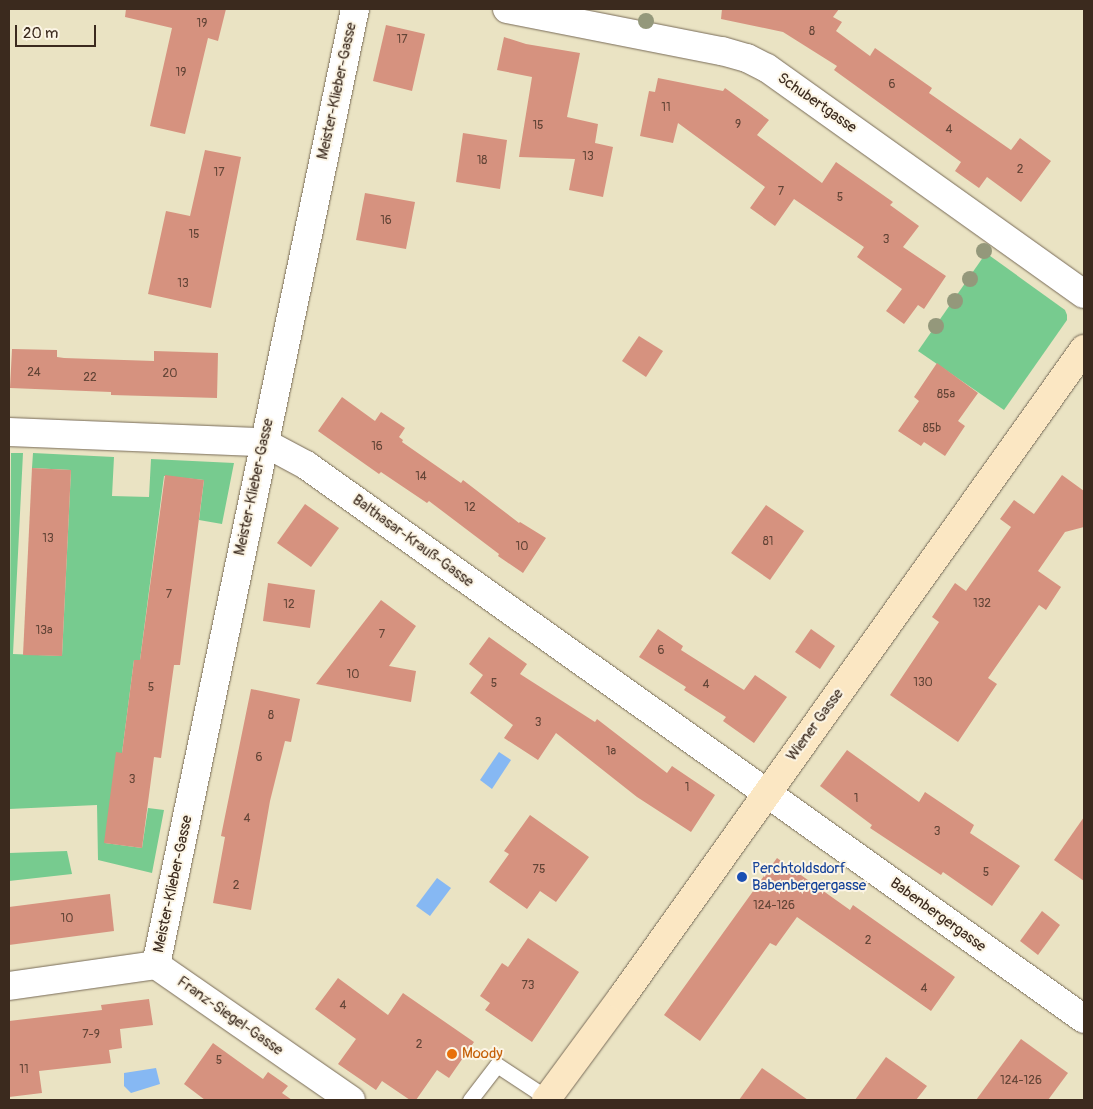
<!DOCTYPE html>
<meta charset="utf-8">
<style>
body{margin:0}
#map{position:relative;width:1093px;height:1109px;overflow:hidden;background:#eae3c3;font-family:Pangolin,sans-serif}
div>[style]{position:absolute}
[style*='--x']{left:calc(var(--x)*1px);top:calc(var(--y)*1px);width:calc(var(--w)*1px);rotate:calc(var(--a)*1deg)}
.green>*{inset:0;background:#77cb8f}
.water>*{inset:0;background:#86b8f3}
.building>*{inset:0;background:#d6927f}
.roads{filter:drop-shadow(0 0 1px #786b58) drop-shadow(0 0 1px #786b58)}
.service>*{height:15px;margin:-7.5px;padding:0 7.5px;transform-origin:7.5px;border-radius:7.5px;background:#fff}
.minor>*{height:28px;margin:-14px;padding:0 14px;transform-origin:14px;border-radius:14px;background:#fff}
.secondary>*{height:28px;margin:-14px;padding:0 14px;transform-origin:14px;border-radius:14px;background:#fbe7c3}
.trees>*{width:16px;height:16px;margin:-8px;border-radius:50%;background:#94987b}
.dots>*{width:14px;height:14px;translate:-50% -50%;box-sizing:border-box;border:2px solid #fcf5e5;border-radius:50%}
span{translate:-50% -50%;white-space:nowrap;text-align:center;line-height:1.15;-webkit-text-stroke:4px #fcf5e5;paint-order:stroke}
.number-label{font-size:12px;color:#624436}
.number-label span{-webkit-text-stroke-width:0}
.street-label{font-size:15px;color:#3b2a1e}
.transit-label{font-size:15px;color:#164399}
.left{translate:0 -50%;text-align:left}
.food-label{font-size:15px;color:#c56008}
.frame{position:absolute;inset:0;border:10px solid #3b2a1e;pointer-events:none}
.scale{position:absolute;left:15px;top:25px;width:81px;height:22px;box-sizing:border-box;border:2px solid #3b2a1e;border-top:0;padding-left:6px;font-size:15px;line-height:18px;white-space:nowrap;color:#3b2a1e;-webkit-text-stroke:4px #fcf5e5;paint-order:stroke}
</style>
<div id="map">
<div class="green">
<i style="clip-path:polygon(986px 253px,1065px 310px,1067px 315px,1067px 320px,1004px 410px,918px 351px)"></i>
<i style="clip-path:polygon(11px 453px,23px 453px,13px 654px,62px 656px,71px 470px,32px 468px,33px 453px,114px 457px,112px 496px,149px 497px,151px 459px,234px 463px,222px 524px,199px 520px,204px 480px,164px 476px,140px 660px,134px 660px,122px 753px,105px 843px,142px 848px,148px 808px,164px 810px,152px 873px,98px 860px,97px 805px,9px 809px)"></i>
<i style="clip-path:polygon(67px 851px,72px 874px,9px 881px,9px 853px)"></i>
</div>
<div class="water">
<i style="clip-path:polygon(499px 752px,511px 760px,492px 789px,480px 780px)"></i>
<i style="clip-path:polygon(437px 878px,451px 888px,430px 916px,416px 906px)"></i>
<i style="clip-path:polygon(156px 1068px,160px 1084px,131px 1093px,124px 1086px,124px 1073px)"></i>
</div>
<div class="building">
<i style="clip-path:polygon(126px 9px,226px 9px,218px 41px,208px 38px,185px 134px,150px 126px,172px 28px,125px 17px)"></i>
<i style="clip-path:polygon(722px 9px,839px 9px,833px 17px,842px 22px,836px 31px,870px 56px,875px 48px,932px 88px,929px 93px,1011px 150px,1020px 138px,1051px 161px,1021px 202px,987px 177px,979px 188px,955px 171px,961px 162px,834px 70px,837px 66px,783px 32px,721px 19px)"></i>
<i style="clip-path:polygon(386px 25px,425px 34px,412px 91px,373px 81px)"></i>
<i style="clip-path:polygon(504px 37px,526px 44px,580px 53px,567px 117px,598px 124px,595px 143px,613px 147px,603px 197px,569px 190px,575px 159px,519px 157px,532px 77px,497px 70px)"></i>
<i style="clip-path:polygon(658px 78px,723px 91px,725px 88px,769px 120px,757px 135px,822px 183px,836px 162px,893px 202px,890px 205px,919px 226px,903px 247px,946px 276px,924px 309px,918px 305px,904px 324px,886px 311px,902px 289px,857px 257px,864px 247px,794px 199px,775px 226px,750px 208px,765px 187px,678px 123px,673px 143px,640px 136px,649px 91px,655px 92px)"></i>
<i style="clip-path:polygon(463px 133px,507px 140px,500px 189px,456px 182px)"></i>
<i style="clip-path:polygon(205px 150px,241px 157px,211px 308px,148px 294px,166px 211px,190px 216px)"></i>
<i style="clip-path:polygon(365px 193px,415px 202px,406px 249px,356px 240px)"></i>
<i style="clip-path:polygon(639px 336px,663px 351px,646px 377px,622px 361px)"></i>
<i style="clip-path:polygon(12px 349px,57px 350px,57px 357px,64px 358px,154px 361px,154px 351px,218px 353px,217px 398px,111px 395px,111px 392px,10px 388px)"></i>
<i style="clip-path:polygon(937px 363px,978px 393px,958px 421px,965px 426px,945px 456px,924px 442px,921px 446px,898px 431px,919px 401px,914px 397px)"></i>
<i style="clip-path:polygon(342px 397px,375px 421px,381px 412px,405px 428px,399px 437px,403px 440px,402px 442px,461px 483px,463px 480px,519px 523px,520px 522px,546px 538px,523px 573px,498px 556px,499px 554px,429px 501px,427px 503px,381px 472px,379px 474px,318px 431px)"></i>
<i style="clip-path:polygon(32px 468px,71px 470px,62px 656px,23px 655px)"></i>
<i style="clip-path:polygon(165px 475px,204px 480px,180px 665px,174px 665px,161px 758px,154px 757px,142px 848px,104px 843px,116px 752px,122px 753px,134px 660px,140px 660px)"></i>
<i style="clip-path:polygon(1062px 475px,1084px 491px,1084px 527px,1065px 532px,1038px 571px,1061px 587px,1046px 610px,1039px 605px,988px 678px,997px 684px,958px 742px,890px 695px,939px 622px,932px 617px,955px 583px,966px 591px,1011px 527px,1000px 519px,1014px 500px,1034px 514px)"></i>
<i style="clip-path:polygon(305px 504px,339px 528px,311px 567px,277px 543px)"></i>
<i style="clip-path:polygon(766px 505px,804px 531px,770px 580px,731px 553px)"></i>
<i style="clip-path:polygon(268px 583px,315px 590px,310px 628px,263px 621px)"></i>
<i style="clip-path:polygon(381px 600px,416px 626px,389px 666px,416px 671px,411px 702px,316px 684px)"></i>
<i style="clip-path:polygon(658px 629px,683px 646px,681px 650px,744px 690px,755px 675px,787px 697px,754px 743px,723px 721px,726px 717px,684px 690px,686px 687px,639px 657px)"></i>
<i style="clip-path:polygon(811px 629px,835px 646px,820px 669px,795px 652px)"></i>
<i style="clip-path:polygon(489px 637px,527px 664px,520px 674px,595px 722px,597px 719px,667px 773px,672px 766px,715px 795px,691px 832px,637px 797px,556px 733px,538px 760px,504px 738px,513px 725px,470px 693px,483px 675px,469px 664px)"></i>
<i style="clip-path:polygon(251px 689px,300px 699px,291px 742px,285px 741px,270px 801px,251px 910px,213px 903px,225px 837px,221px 836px)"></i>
<i style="clip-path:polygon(847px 750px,919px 802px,925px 792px,974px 825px,970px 833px,1020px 866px,992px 906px,943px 872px,941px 875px,870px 828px,872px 825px,820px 786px)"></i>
<i style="clip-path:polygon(530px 815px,589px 857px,556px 902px,540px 891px,527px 909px,489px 882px,509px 854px,504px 851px)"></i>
<i style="clip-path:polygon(1084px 817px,1084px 881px,1054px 860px)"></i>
<i style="clip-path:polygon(777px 858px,850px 910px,853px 905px,955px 977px,931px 1011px,797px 917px,776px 946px,770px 943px,700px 1041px,664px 1015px)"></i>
<i style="clip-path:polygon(110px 894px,114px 931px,9px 945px,9px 907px)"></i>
<i style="clip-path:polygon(1042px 911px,1060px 925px,1038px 955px,1020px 941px)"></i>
<i style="clip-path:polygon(528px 938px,579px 972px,532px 1042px,485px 1010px,490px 1003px,480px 996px,502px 963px,508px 967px)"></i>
<i style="clip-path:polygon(338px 978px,388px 1015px,403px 993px,474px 1042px,449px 1078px,437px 1070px,416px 1100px,410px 1100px,382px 1081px,376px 1090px,338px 1064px,356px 1039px,315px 1009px)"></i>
<i style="clip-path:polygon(149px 999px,153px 1025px,120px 1029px,122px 1048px,109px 1050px,111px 1063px,39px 1071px,42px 1093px,9px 1097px,9px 1021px,102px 1010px,101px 1005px)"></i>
<i style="clip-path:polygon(1021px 1039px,1068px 1073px,1048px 1100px,976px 1100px)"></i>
<i style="clip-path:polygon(213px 1043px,263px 1079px,268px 1072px,288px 1086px,282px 1093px,292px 1100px,205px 1100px,184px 1084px)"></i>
<i style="clip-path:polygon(886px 1057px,927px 1086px,916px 1100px,855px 1100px)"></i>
<i style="clip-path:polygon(762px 1068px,808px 1100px,739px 1100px)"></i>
</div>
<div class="roads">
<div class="service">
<i style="--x:470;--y:1100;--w:44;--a:-52.4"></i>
<i style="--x:497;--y:1065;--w:60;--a:33.4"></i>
</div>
<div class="minor">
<i style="--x:507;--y:9;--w:219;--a:11.1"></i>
<i style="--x:722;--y:51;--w:26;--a:16"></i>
<i style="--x:747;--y:58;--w:22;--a:27"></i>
<i style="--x:767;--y:68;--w:389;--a:35.5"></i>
<i style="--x:9;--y:432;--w:254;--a:2.3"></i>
<i style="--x:263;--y:442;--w:49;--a:28.1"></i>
<i style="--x:306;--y:465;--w:955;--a:35.45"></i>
<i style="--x:156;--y:965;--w:976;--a:-78.24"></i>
<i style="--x:9;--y:986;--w:148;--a:-8.1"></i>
<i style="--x:156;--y:965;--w:237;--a:34.7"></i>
</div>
<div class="secondary">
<i style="--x:546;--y:1100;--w:128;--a:-53.6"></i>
<i style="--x:622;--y:997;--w:796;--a:-54.51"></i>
</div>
</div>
<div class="trees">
<i style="left:646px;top:21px"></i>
<i style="left:984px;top:251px"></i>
<i style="left:970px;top:279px"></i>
<i style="left:955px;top:301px"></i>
<i style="left:936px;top:326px"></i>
</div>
<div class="dots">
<i style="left:742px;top:877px;background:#1a4fb4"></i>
<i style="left:452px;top:1054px;background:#e8710a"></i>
</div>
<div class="number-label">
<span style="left:202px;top:24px">19</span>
<span style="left:812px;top:32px">8</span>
<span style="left:402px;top:40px">17</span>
<span style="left:181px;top:73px">19</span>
<span style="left:892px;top:85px">6</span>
<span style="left:666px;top:108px">11</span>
<span style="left:738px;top:125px">9</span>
<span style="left:538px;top:126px">15</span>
<span style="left:949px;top:130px">4</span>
<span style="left:588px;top:157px">13</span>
<span style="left:482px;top:161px">18</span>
<span style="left:1020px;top:170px">2</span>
<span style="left:219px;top:173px">17</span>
<span style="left:781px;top:192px">7</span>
<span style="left:840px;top:198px">5</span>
<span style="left:386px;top:221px">16</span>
<span style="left:194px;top:235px">15</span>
<span style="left:886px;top:240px">3</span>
<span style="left:183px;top:284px">13</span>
<span style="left:34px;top:373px">24</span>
<span style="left:170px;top:374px">20</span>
<span style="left:90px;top:378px">22</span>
<span style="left:946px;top:395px">85a</span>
<span style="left:932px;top:429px">85b</span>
<span style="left:377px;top:447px">16</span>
<span style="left:421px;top:477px">14</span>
<span style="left:470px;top:508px">12</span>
<span style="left:48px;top:539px">13</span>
<span style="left:768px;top:542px">81</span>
<span style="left:522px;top:547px">10</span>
<span style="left:169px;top:595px">7</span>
<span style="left:982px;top:604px">132</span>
<span style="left:289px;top:605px">12</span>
<span style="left:44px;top:631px">13a</span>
<span style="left:382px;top:635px">7</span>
<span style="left:661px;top:651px">6</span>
<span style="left:353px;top:675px">10</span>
<span style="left:923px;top:683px">130</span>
<span style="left:494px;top:684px">5</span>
<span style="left:706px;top:685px">4</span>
<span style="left:151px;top:688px">5</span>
<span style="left:271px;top:716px">8</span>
<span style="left:538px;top:723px">3</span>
<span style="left:611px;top:752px">1a</span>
<span style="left:259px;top:758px">6</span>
<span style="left:132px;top:780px">3</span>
<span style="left:687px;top:788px">1</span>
<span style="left:856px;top:799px">1</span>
<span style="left:247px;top:819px">4</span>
<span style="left:937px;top:832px">3</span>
<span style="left:539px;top:870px">75</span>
<span style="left:986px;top:873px">5</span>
<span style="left:236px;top:886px">2</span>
<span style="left:774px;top:906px">124-126</span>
<span style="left:67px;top:919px">10</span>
<span style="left:868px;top:941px">2</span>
<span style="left:528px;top:986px">73</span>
<span style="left:924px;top:989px">4</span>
<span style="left:343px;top:1006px">4</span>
<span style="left:91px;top:1035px">7-9</span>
<span style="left:419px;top:1045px">2</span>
<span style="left:219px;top:1061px">5</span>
<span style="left:24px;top:1070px">11</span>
<span style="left:1021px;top:1081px">124-126</span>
</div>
<div class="street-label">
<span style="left:337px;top:91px;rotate:-78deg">Meister-Klieber-Gasse</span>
<span style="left:817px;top:103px;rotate:35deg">Schubertgasse</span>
<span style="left:254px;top:487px;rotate:-78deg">Meister-Klieber-Gasse</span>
<span style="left:413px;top:541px;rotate:36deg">Balthasar-Krauß-Gasse</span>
<span style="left:815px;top:725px;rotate:-54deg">Wiener Gasse</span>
<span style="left:173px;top:884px;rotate:-78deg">Meister-Klieber-Gasse</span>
<span style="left:938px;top:915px;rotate:36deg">Babenbergergasse</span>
<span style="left:230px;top:1016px;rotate:35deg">Franz-Siegel-Gasse</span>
</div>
<div class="transit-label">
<span class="left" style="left:752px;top:877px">Perchtoldsdorf<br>Babenbergergasse</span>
</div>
<div class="food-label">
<span class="left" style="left:462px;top:1054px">Moody</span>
</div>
<div class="frame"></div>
<div class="scale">20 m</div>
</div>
